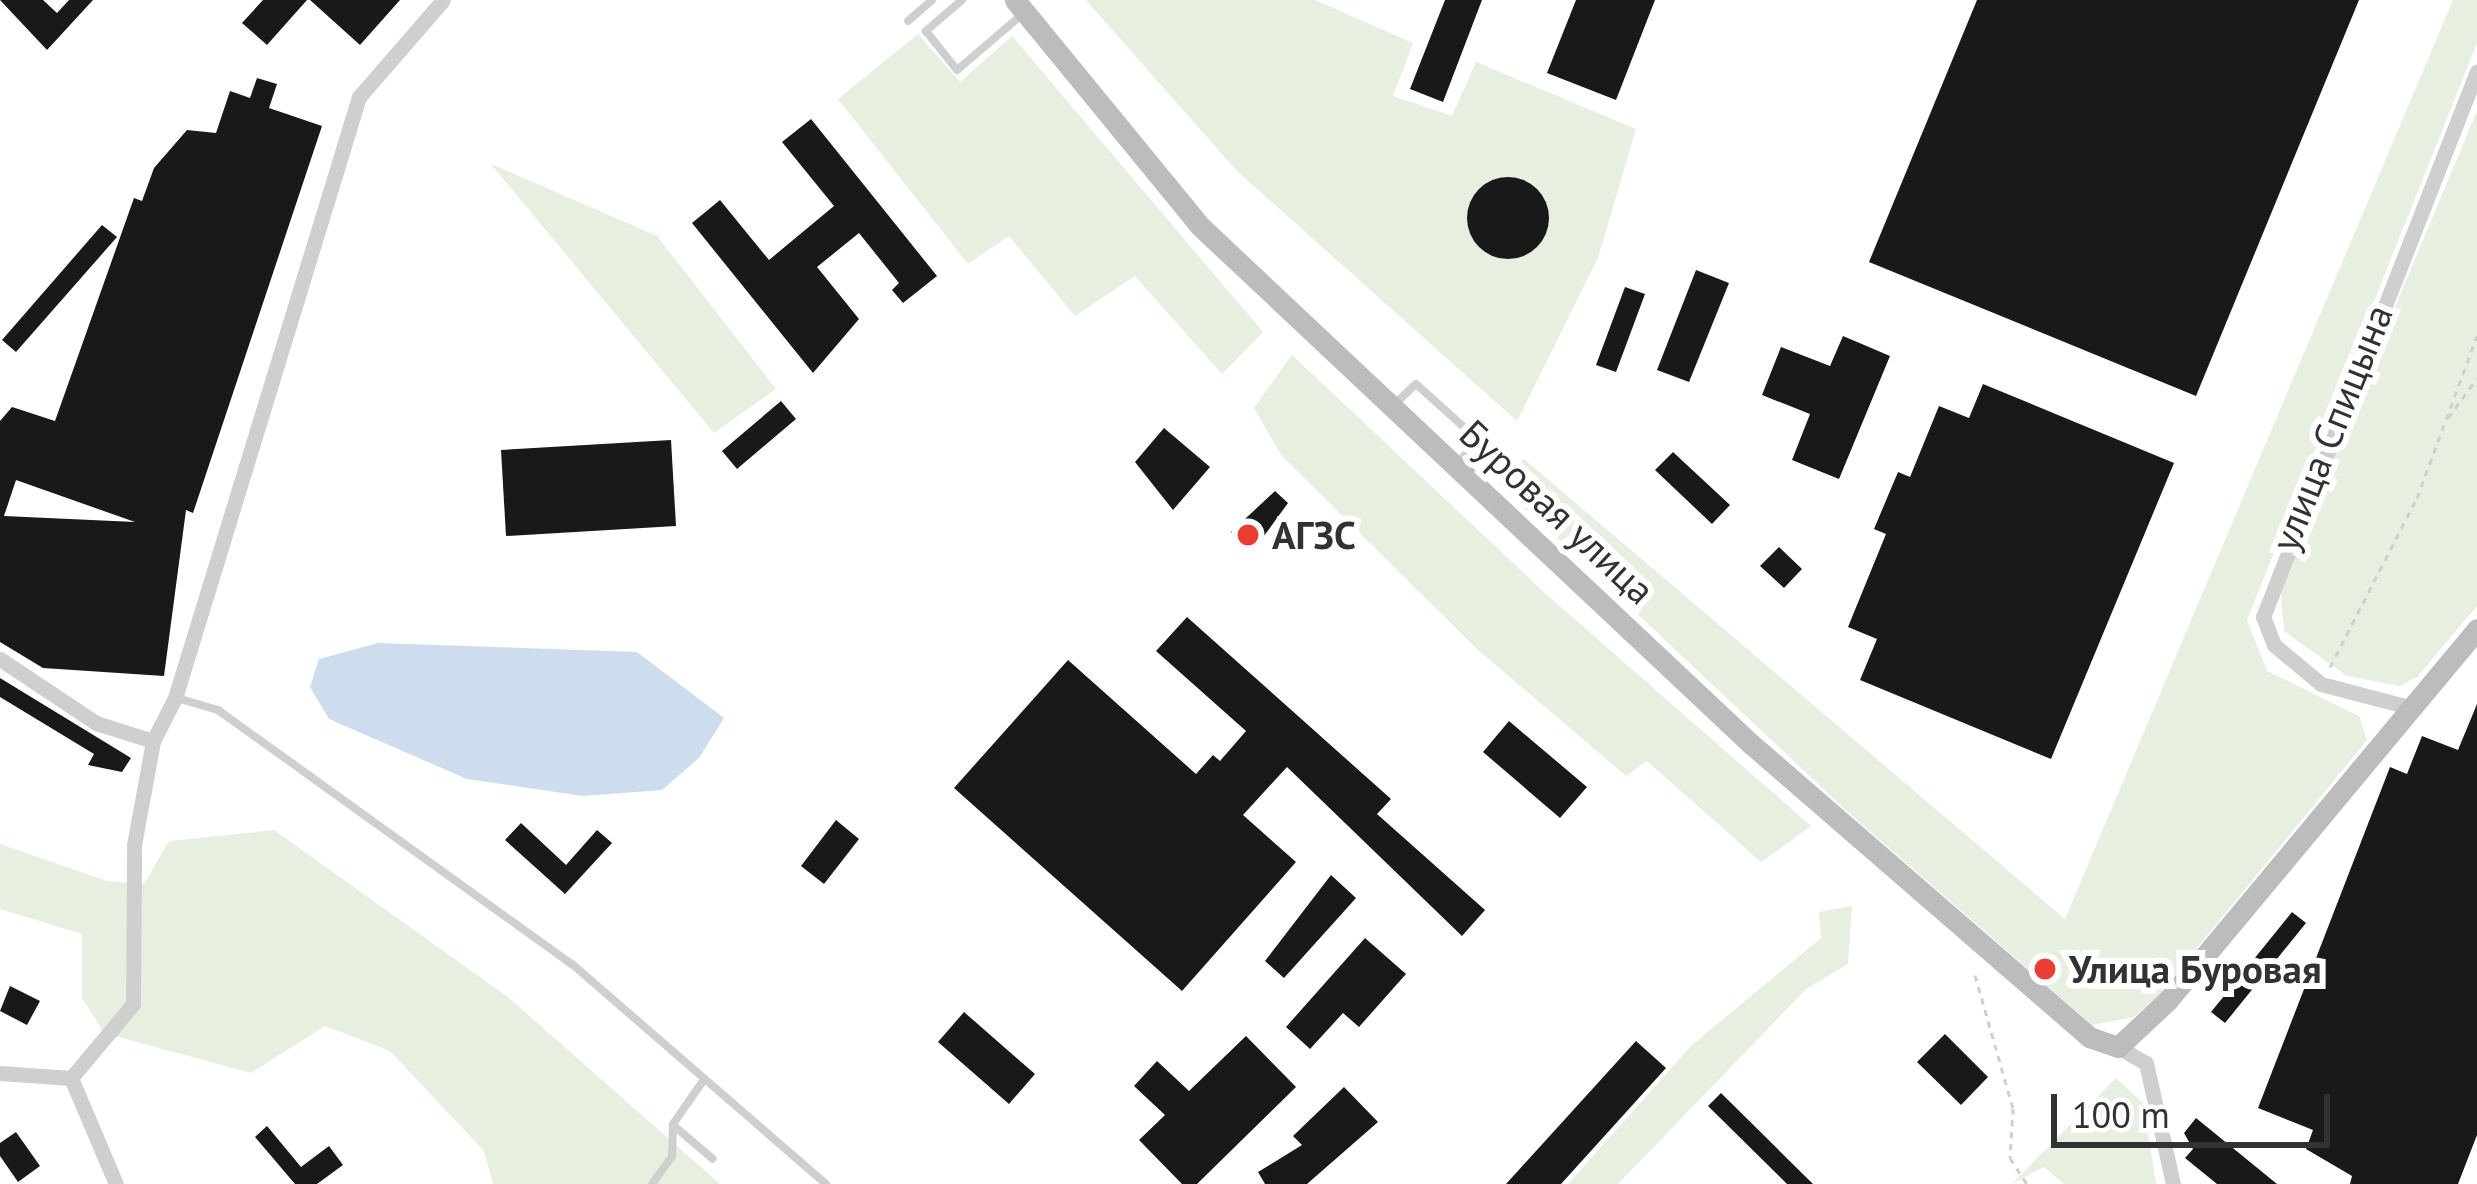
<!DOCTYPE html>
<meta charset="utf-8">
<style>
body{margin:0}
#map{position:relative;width:2477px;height:1184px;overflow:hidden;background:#fff;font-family:"PT Sans",sans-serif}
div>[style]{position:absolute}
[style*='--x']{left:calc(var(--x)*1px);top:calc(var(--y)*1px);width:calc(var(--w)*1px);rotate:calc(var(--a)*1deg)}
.green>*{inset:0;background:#e7efe1}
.water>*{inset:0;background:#cdddee}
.building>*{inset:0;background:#191919}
.round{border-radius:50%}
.path>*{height:3px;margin-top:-1.5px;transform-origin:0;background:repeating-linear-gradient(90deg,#cfcfcf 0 6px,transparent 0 12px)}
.service>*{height:8px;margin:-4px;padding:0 4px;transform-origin:4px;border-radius:4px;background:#cfcfcf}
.minor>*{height:15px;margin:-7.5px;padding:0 7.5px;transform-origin:7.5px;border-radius:7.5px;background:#cfcfcf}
.secondary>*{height:21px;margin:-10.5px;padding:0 10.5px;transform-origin:10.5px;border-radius:10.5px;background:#bcbcbc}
.dots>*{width:33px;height:33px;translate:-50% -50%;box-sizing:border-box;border:6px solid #fff;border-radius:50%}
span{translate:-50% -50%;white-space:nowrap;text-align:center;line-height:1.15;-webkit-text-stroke:12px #fff;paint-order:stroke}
.street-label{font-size:39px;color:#323232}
.poi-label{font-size:39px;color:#323232;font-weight:700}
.left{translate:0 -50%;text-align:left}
.scale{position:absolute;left:2051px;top:1094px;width:279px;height:54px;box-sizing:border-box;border:6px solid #323232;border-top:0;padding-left:15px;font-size:36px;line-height:42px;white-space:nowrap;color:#323232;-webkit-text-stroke:9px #fff;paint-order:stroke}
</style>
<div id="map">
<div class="green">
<i style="clip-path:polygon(1086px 0,1315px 0,1413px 43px,1393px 96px,1452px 116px,1476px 62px,1636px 129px,1598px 258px,1517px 421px,1237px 171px)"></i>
<i style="clip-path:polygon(2453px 0,2477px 0,2477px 43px,2247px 620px,2267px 671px,2359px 716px,2367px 740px,2157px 997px,2134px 1017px,2092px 1025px,1848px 812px,1499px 484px,1524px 459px,2065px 919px)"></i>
<i style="clip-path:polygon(918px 34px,960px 82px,1012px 36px,1263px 332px,1222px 374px,1135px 276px,1075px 316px,1009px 236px,968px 264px,838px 99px)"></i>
<i style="clip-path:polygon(2477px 111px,2477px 606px,2417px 677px,2400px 686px,2347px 676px,2284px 631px,2280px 582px)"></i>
<i style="clip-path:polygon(491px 164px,657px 236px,776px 389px,714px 433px)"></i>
<i style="clip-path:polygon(1292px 355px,1546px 594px,1811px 826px,1761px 862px,1647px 761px,1626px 776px,1477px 649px,1281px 455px,1254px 408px)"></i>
<i style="clip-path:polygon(274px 830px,509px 998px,720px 1184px,493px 1184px,484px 1151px,390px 1051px,325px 1026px,251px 1073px,104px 1033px,82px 998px,82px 934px,0 909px,0 844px,107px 881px,144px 884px,169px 841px)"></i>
<i style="clip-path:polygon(1852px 906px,1848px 964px,1806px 989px,1618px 1184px,1568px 1184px,1692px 1045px,1821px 938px,1819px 912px)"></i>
<i style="clip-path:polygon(2116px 1078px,2143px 1103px,2156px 1184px,2064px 1184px,2044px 1167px,2012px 1184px)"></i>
</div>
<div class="water">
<i style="clip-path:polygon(378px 643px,637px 652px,724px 718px,699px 758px,662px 790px,583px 796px,467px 779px,329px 719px,310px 687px,319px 659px)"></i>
</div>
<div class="building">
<i style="clip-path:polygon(0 0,43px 0,57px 13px,69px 0,93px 0,47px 50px)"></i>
<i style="clip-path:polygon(263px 0,307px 0,267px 45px,242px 23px)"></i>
<i style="clip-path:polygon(310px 0,400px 0,360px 45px)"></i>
<i style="clip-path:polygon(1445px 0,1482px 0,1443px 102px,1410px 89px)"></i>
<i style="clip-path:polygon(1576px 0,1655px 0,1616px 100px,1547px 73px)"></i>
<i style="clip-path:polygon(1977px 0,2359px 0,2196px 396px,1869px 262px)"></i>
<i style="clip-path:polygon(evenodd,257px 78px,277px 84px,269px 108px,322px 126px,193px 513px,186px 510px,164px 676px,43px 668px,0 642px,0 421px,12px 407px,55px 421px,134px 198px,142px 201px,154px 168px,187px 130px,216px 133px,230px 91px,250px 98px,257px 78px,16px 480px,135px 522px,4px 516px,16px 480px)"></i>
<i style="clip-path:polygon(811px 119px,937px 276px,903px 303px,892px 290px,899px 283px,859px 233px,817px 267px,859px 319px,813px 373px,692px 223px,720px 200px,769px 260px,834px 206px,782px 142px)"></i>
<i class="round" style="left:1467px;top:177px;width:82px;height:82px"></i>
<i style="clip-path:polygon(102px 225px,117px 237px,16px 352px,2px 340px)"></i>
<i style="clip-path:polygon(1696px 270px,1729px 283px,1689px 382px,1657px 370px)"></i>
<i style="clip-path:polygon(1625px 287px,1645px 294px,1616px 372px,1596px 365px)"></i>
<i style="clip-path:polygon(1843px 336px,1890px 356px,1839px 479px,1792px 460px,1810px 414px,1762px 395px,1781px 347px,1830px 366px)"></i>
<i style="clip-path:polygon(1983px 384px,2174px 463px,2051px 759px,1860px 680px,1877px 639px,1848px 627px,1886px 534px,1874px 529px,1898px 472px,1910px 477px,1939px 406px,1969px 418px)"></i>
<i style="clip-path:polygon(781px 401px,796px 419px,737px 469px,722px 451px)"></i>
<i style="clip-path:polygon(1164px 428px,1210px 467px,1173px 510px,1135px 462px)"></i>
<i style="clip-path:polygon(671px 440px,676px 526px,506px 536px,501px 450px)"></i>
<i style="clip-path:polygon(1673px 452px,1730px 505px,1712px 524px,1655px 470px)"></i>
<i style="clip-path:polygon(1275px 491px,1288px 503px,1253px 551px,1231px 532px)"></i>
<i style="clip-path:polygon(1779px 547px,1802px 569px,1784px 588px,1760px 566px)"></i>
<i style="clip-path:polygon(1187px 617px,1391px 799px,1377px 814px,1485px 910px,1462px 936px,1287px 767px,1243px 815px,1296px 862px,1182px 991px,954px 788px,1068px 660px,1196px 774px,1213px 755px,1220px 761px,1246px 731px,1156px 651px)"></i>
<i style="clip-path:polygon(0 678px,131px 758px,122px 772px,88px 765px,94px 754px,0 697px)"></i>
<i style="clip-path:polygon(2477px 704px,2477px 1135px,2458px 1184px,2350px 1184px,2352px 1176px,2306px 1149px,2313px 1130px,2258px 1108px,2390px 767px,2407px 774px,2422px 736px,2458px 750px)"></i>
<i style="clip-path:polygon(1509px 721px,1587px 787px,1560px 818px,1483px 752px)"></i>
<i style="clip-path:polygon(836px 820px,859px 839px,824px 884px,801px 866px)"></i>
<i style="clip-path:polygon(521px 823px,566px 865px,597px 830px,612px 843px,565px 894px,505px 840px)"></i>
<i style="clip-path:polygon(1331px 875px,1356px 898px,1284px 978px,1265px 961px)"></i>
<i style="clip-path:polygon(2292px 912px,2306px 923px,2225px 1023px,2211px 1012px)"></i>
<i style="clip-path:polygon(1365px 938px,1406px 974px,1359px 1027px,1343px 1013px,1310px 1049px,1286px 1027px)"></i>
<i style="clip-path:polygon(10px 986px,40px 1001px,27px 1025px,0 1011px)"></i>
<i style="clip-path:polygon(964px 1012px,1035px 1074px,1009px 1104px,938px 1042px)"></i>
<i style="clip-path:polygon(1945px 1034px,1988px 1077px,1961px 1105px,1917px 1062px)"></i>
<i style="clip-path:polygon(1246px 1036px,1296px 1087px,1197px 1184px,1182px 1184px,1139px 1140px,1165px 1115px,1134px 1086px,1157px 1061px,1189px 1091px)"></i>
<i style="clip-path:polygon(1636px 1041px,1666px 1068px,1561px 1184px,1506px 1184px)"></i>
<i style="clip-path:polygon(1344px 1087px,1378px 1122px,1307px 1184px,1265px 1184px,1258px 1172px,1302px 1145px,1293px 1136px)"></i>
<i style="clip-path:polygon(1721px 1093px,1813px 1184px,1787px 1184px,1708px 1106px)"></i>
<i style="clip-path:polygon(2196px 1118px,2277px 1184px,2217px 1184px,2185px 1158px,2193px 1149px,2184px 1133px)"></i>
<i style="clip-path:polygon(267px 1126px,301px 1167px,329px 1146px,343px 1165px,317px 1184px,295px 1184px,255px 1137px)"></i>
<i style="clip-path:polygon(16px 1132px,40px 1166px,18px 1182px,0 1156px,0 1143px)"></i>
</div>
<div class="path">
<i style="--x:2448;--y:418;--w:49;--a:-54.1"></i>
<i style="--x:2330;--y:667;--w:190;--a:-62.8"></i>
<i style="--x:2417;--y:498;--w:173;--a:-69.7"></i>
<i style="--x:1975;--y:975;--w:138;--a:74.1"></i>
<i style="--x:2013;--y:1108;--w:50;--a:93.4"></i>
<i style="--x:2010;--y:1158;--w:31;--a:57"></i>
</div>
<div class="service">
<i style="--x:962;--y:0;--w:48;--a:139.3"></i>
<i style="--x:926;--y:31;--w:50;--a:51.5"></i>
<i style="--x:957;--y:70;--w:88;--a:-40.4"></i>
<i style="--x:908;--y:21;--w:32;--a:-41"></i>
<i style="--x:1394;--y:405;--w:30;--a:-44"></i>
<i style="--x:1416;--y:384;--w:82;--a:42"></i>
<i style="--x:1477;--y:439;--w:34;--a:127"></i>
<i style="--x:177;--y:698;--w:43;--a:16.3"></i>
<i style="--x:218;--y:710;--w:436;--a:35.7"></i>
<i style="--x:572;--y:964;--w:336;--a:40.9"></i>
<i style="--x:673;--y:1125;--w:52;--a:40.4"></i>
<i style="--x:652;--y:1184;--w:34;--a:-54"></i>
<i style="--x:672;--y:1156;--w:32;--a:-88"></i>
<i style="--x:673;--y:1124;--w:52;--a:-55.1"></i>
</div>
<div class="minor">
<i style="--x:0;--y:659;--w:115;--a:33.7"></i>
<i style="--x:96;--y:723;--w:60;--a:17.5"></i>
<i style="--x:2409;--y:707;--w:91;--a:-165.4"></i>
<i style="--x:2321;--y:684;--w:61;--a:-140.3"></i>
<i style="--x:2274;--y:645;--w:30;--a:-111"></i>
<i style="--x:2263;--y:617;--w:586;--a:-68.6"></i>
<i style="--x:2118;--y:1047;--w:32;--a:30"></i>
<i style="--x:2146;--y:1063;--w:124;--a:77.4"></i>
<i style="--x:0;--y:1073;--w:71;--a:4"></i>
<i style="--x:71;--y:1078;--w:97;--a:-50"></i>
<i style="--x:133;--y:1004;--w:159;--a:-89.6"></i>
<i style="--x:134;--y:845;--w:106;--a:-79.6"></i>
<i style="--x:153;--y:741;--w:48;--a:-62.9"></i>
<i style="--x:175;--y:698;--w:629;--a:-72.98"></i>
<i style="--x:359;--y:97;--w:128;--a:-49.1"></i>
<i style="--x:71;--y:1078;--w:115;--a:67"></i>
</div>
<div class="secondary">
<i style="--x:1015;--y:0;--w:292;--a:50.7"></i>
<i style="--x:1200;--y:226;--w:755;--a:43.23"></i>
<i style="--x:1750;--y:743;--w:449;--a:40.9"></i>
<i style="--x:2089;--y:1037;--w:31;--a:19"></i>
<i style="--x:2118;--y:1047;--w:69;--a:-43.2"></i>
<i style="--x:2168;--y:1000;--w:483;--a:-50.2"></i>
</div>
<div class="dots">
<i style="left:1248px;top:535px;background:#ea3d33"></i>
<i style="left:2045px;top:969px;background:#ea3d33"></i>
</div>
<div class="street-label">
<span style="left:2332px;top:428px;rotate:-68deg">улица Спицына</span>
<span style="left:1557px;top:512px;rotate:43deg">Буровая улица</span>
</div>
<div class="poi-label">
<span class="left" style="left:1272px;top:535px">АГЗС</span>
<span class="left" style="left:2069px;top:969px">Улица Буровая</span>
</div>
<div class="scale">100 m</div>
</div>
